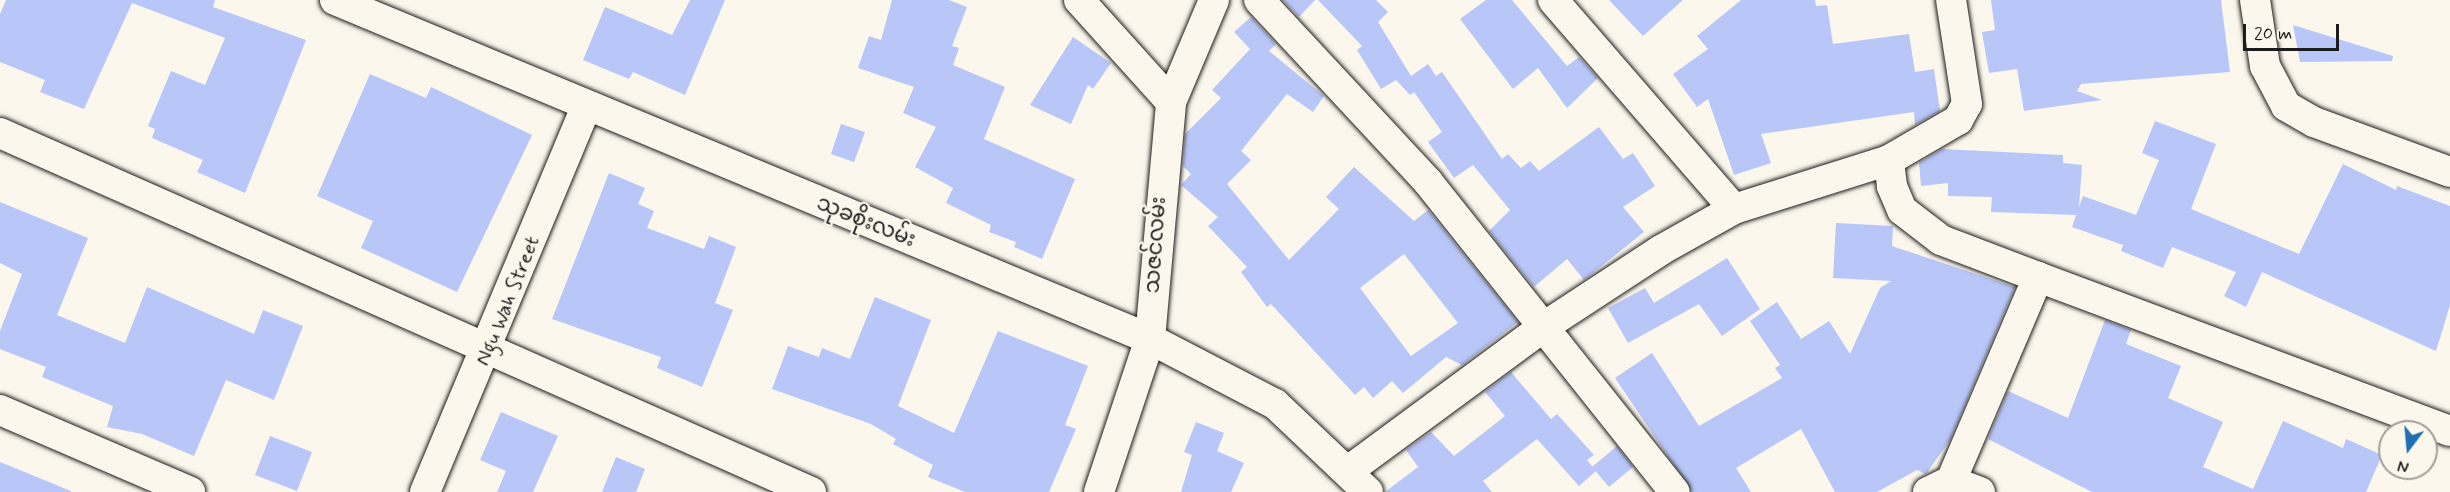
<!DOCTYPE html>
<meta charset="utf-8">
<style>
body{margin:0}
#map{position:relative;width:2450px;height:492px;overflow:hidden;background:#fbf7ec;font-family:Mynerve,"Noto Sans Myanmar",sans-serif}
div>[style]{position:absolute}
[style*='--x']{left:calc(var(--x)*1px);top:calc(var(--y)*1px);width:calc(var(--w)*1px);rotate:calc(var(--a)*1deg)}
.building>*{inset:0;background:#b9c7f8}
.roads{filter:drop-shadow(0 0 2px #1c1c1c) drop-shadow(0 0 2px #1c1c1c)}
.minor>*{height:30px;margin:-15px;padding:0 15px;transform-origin:15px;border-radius:15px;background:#fbf7ec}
span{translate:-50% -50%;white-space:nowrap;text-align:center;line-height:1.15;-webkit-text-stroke:4.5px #fbf7ec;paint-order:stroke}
.street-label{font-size:21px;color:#1c1c1c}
.north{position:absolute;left:2378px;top:420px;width:60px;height:60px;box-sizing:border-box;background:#fbf7ec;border:2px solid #a29f99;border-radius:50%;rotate:196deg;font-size:16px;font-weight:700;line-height:24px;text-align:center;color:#1c1c1c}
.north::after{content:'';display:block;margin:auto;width:21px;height:27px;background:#1f6fb2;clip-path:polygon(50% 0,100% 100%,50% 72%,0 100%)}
.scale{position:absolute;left:2243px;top:24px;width:96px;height:27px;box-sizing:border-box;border:3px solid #1c1c1c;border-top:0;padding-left:8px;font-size:18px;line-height:21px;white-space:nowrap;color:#1c1c1c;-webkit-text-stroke:4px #fbf7ec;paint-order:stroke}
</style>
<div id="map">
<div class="building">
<i style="clip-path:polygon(6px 0,215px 0,213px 7px,306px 40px,245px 193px,197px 172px,203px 160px,152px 138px,155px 129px,148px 126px,171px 71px,205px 85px,225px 38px,132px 3px,84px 109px,40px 92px,45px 80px,0 62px,0 14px)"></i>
<i style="clip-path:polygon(690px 0,725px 0,685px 95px,633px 72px,629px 79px,583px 60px,605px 7px,672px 35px)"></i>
<i style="clip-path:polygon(892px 0,949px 0,967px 7px,952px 46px,959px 48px,953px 65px,1005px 87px,984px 139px,1075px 179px,1042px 259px,1014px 247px,1016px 242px,989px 232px,991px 225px,946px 203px,953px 188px,915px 167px,936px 127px,903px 113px,914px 87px,858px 68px,869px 36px,881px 40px)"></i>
<i style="clip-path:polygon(1283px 0,1315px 0,1299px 17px)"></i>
<i style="clip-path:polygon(1318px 0,1376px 0,1388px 12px,1378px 22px,1411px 76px,1428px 64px,1436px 76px,1442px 72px,1502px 159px,1508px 154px,1521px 168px,1530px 161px,1539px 171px,1599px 127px,1623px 159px,1633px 153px,1655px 186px,1623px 207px,1644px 232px,1584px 280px,1567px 259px,1534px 287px,1489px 231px,1510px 210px,1473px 165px,1454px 178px,1428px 142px,1442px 132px,1414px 92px,1410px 95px,1396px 80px,1381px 89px,1357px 50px,1362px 46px)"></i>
<i style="clip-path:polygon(1486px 0,1512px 0,1567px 66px,1579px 57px,1598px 78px,1567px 108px,1538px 68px,1513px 89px,1460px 19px)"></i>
<i style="clip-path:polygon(1609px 0,1683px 0,1643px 36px)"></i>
<i style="clip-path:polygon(1741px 0,1815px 0,1816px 6px,1827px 5px,1833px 44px,1909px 34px,1915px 72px,1934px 69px,1940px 111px,1915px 125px,1914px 112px,1761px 134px,1771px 163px,1734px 175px,1708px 99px,1697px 107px,1673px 74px,1708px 49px,1697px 36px)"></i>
<i style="clip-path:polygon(1991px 0,2221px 0,2230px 72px,2081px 84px,2077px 91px,2102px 100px,2024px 111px,2017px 69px,1989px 73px,1982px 32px,1995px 30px)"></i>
<i style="clip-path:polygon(evenodd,1251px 17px,1276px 44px,1269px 51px,1324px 96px,1313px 112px,1287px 94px,1241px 151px,1251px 160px,1227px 184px,1289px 260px,1339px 209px,1326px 197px,1354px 167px,1414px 221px,1428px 210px,1518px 322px,1462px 365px,1446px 357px,1403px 393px,1392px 381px,1373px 398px,1364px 387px,1355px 395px,1271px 304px,1267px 307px,1241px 272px,1247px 267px,1208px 226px,1218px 217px,1181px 185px,1191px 174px,1183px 166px,1185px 134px,1221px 98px,1212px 90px,1250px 49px,1234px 32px,1251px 17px,1404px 254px,1458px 323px,1411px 356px,1360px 288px,1404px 254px)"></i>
<i style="clip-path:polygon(2293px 25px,2393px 56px,2392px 61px,2300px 62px)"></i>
<i style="clip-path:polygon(1073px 37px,1111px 63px,1093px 89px,1088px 85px,1071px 124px,1030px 105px)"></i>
<i style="clip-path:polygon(370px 74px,426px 98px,431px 87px,532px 135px,457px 292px,361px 248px,373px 221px,317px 196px)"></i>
<i style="clip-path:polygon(2155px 121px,2216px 144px,2191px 209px,2299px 254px,2343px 164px,2396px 190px,2397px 186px,2450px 206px,2450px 305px,2436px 351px,2262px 272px,2246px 307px,2224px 296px,2236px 272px,2172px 247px,2163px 268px,2121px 251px,2123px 245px,2072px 227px,2076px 215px,1991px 212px,1992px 197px,1948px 196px,1948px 183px,1921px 186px,1919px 163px,1942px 149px,2063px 155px,2063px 163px,2082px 165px,2079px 207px,2083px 196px,2136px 215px,2159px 160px,2142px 153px)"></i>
<i style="clip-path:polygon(841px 124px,865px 132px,854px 162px,831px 154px)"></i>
<i style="clip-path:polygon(609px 173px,645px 188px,638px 204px,654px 211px,647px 228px,704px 249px,709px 236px,736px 247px,715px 303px,733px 310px,702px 387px,657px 368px,661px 357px,552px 319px)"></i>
<i style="clip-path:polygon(0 202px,88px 238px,57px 315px,125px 343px,147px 287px,254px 334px,263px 310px,303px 326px,274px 400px,226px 380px,194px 456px,142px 434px,107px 427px,113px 406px,42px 377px,46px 367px,0 349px,0 331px,22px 274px,0 263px)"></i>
<i style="clip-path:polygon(1836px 223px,1893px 226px,1892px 246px,2015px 287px,1950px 440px,1926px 474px,1917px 470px,1877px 492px,1835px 492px,1801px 429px,1736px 468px,1751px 492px,1692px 492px,1615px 378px,1652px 353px,1699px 426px,1782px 378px,1775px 368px,1780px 365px,1750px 321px,1777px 302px,1801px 339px,1829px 321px,1850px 354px,1880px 288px,1891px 281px,1833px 278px)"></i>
<i style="clip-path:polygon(1727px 258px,1760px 309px,1722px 336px,1699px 304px,1628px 343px,1608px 308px,1645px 288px,1654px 303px)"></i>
<i style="clip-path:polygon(875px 297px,931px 320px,898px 406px,954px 433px,998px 331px,1088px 366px,1065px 425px,1076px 429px,1049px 492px,965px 492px,928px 477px,933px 465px,893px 444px,896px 439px,871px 424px,772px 389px,788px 346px,819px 357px,822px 348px,850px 359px)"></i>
<i style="clip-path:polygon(2105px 320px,2131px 330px,2126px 344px,2181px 366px,2168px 398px,2223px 422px,2203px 467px,2253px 489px,2283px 421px,2343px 448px,2346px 439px,2382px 455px,2366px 492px,2092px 492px,1988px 439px,2008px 391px,2068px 418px)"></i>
<i style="clip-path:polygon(1511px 372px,1551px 419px,1557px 414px,1594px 455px,1587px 460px,1596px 471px,1579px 486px,1537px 439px,1483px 481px,1492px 492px,1385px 492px,1418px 467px,1406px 450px,1431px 432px,1454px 456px,1505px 416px,1485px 392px)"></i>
<i style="clip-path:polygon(501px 412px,558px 436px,533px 492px,497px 492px,506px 471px,480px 460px)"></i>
<i style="clip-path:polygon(1196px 422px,1224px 433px,1217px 451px,1244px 463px,1231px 492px,1181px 492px,1192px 455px,1184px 452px)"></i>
<i style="clip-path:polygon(270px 436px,312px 452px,297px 491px,255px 475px)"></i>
<i style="clip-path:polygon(1617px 446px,1633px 467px,1609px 487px,1592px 467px)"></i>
<i style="clip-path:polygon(616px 457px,645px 469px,636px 492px,602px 492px)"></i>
<i style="clip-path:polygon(0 462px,71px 491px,71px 492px,0 492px)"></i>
</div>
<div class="roads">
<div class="minor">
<i style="--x:335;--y:0;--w:883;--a:22.58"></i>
<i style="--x:1150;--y:339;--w:141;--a:27.5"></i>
<i style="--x:1275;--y:404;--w:128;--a:43.4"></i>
<i style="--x:1079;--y:0;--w:137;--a:48"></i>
<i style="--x:1259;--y:0;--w:248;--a:47.1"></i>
<i style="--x:1428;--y:182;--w:396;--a:51.5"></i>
<i style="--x:1553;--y:0;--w:276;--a:49.1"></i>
<i style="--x:2255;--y:0;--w:67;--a:81.4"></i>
<i style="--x:2265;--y:66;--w:45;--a:62.3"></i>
<i style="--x:2286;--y:106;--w:32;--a:30"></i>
<i style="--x:2314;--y:122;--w:145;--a:20.2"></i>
<i style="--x:0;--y:133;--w:887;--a:23.88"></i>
<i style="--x:2038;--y:277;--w:440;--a:20.5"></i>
<i style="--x:0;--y:410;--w:207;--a:23.3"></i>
<i style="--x:1348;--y:471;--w:245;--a:-36.4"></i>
<i style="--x:1545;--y:326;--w:139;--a:-33.2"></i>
<i style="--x:1661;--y:250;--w:84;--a:-29.3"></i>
<i style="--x:1734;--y:209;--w:163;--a:-17.5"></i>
<i style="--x:1951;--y:481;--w:222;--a:-66.9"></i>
<i style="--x:2038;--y:277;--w:104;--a:-159.1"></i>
<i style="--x:1941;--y:240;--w:49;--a:-142.4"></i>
<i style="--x:1902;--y:210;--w:26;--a:-113"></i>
<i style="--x:1892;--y:186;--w:26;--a:-97"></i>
<i style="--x:1889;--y:160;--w:80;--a:-30.1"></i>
<i style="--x:1958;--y:120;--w:18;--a:-61"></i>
<i style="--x:1967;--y:104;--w:105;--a:-98.7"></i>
<i style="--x:425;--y:492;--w:417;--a:-67.3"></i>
<i style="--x:1099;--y:492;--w:161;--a:-71.6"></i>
<i style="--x:1150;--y:339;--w:238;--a:-84.9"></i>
<i style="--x:1171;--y:102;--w:111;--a:-67.1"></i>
<i style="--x:1928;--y:492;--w:25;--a:-26"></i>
<i style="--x:1951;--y:481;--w:31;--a:21"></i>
</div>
</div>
<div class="street-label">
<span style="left:866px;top:222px;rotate:22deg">သုခစိုးလမ်း</span>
<span style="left:1156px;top:245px;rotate:-86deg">သဇင်လမ်း</span>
<span style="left:508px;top:301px;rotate:-68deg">Ngu Wah Street</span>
</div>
<div class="north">N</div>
<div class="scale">20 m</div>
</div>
